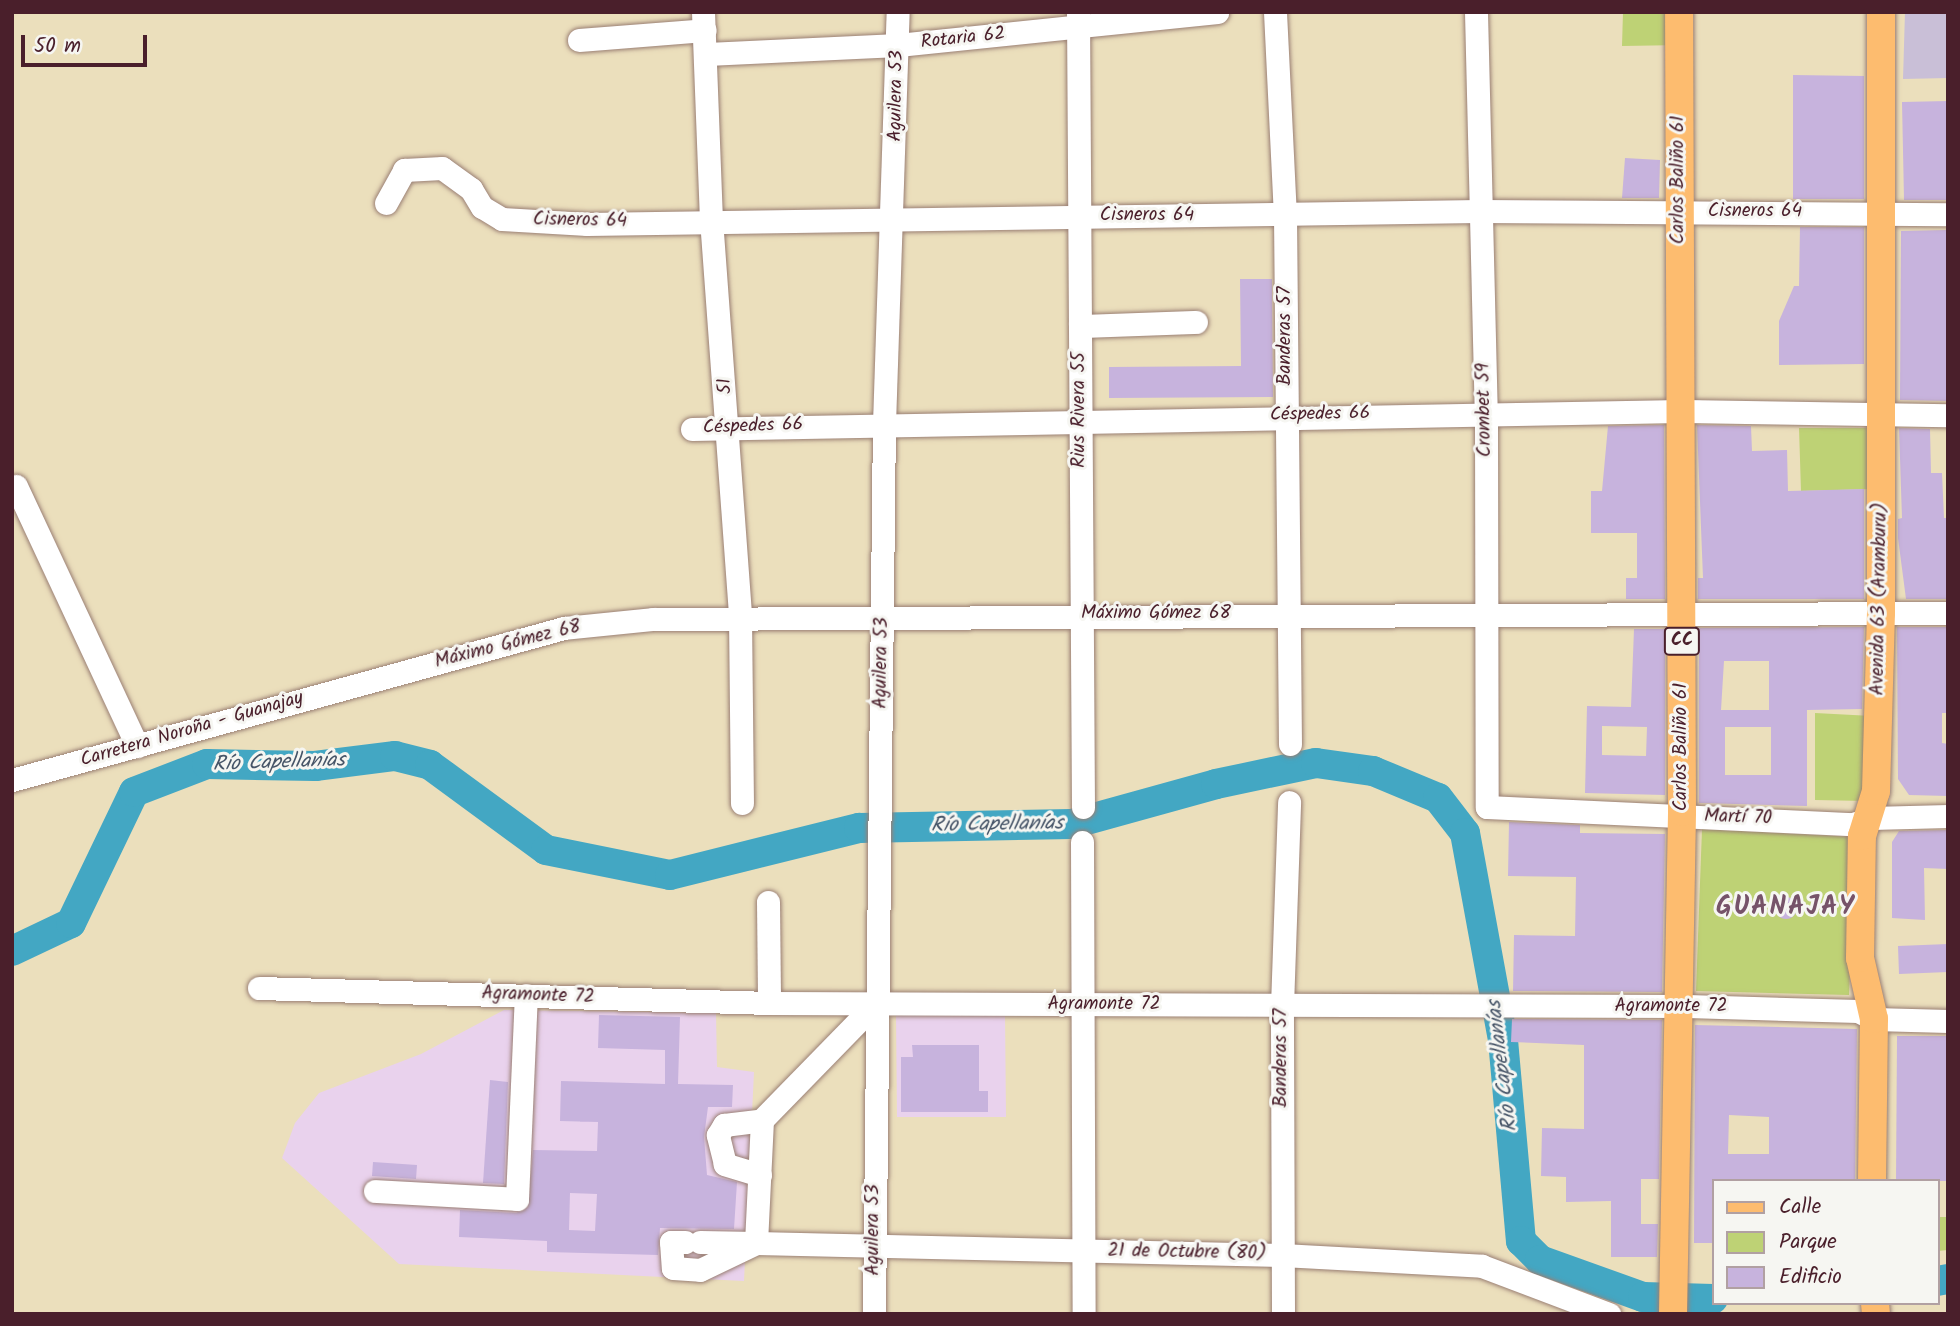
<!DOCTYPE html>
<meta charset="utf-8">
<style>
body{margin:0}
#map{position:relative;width:1960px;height:1326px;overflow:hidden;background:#ebdfbc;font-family:Kalam,sans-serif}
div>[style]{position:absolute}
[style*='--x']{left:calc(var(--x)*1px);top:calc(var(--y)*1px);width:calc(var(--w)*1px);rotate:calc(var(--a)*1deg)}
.built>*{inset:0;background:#e9d2ed}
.industrial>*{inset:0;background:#c9bfd7}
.green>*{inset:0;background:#bed275}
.river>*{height:30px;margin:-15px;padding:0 15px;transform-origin:15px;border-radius:15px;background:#43a7c3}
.building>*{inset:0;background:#c7b3dd}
.round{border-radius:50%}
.roads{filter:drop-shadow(0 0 2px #9a7f74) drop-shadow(0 0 2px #9a7f74)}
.minor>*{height:23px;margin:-11.5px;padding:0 11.5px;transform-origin:11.5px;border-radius:11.5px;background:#fff}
.major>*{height:28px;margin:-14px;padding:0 14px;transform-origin:14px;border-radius:14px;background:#fdbc6f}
span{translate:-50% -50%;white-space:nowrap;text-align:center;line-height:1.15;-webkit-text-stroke:6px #f6f6f2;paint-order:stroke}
.shield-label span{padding:2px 5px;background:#f6f6f2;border:2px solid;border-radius:5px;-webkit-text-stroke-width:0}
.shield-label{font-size:18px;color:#4a1f2b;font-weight:700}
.street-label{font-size:19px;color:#4a1f2b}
.water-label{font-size:21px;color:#475568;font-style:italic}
.district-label{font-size:26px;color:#765369;font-weight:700;letter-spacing:2px}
.frame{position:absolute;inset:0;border:14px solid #4a1f2b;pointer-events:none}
.legend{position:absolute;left:1712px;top:1179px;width:228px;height:126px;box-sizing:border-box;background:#f6f6f2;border:2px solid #b1a0a2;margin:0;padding:9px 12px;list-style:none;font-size:21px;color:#4a1f2b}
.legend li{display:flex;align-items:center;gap:14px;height:35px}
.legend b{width:35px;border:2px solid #b1a0a2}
.scale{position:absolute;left:21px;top:35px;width:126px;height:32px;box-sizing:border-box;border:4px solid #4a1f2b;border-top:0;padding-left:9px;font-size:21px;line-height:24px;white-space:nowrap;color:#4a1f2b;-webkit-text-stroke:5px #f6f6f2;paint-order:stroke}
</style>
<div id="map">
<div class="built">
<i style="clip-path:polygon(504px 1010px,716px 1013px,717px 1067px,754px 1072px,744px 1281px,399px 1264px,282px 1158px,295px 1123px,319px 1093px,421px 1054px)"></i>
<i style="clip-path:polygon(1005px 1014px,1006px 1117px,897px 1117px,896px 1015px)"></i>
</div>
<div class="industrial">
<i style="clip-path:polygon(1905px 12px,1948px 12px,1948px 78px,1903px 79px)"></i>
</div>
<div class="green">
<i style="clip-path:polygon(1623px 12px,1684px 12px,1683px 45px,1622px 46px)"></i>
<i style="clip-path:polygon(1799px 428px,1873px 428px,1874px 489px,1801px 491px)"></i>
<i style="clip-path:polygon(1815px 713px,1872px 716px,1866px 801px,1815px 800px)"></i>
<i style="clip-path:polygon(1702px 829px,1855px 837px,1849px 995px,1696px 991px)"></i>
<i style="clip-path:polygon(1937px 1217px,1948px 1217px,1948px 1250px,1937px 1251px)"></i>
</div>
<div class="river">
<i style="--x:12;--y:951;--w:65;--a:-25.4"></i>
<i style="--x:71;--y:923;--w:145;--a:-64.3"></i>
<i style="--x:134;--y:792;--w:78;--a:-21"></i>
<i style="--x:207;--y:764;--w:108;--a:1.1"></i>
<i style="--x:315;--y:766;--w:81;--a:-7.1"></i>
<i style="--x:395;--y:756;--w:36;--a:14"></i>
<i style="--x:430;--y:765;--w:144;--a:36.2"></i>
<i style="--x:546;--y:850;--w:126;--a:11.4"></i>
<i style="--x:670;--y:875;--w:195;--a:-14"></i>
<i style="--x:859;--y:828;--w:213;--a:-1.1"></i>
<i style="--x:1072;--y:824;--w:149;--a:-15.5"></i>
<i style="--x:1216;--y:784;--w:102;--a:-11.9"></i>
<i style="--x:1316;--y:763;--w:58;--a:8"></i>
<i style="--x:1373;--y:771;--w:70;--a:22.6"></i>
<i style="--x:1438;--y:798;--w:44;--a:52.4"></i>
<i style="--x:1465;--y:833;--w:210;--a:79.6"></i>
<i style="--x:1503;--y:1040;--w:202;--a:84.9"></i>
<i style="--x:1521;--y:1241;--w:27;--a:45"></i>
<i style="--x:1540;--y:1260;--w:109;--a:19.8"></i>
<i style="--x:1643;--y:1297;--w:70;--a:1.6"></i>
<i style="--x:1937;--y:1281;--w:11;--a:-10"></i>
</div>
<div class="building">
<i style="clip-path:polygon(1793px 75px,1864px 76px,1864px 199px,1793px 199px)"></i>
<i style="clip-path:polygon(1948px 101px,1948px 200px,1904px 200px,1902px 102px)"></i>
<i style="clip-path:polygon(1625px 158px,1660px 160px,1659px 198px,1622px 198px)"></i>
<i style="clip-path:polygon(1800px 227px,1864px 227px,1864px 364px,1779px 365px,1779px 321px,1794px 286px,1799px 286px)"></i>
<i style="clip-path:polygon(1948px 230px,1948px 401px,1900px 400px,1901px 231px)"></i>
<i style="clip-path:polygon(1240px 279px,1272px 279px,1273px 397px,1109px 398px,1109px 367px,1241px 366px)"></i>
<i style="clip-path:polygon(1664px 425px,1665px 599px,1626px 599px,1626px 578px,1637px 578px,1637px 533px,1591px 533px,1591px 491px,1602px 491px,1608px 426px)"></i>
<i style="clip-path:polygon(1697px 425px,1751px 426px,1752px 451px,1787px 450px,1788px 491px,1864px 489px,1864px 599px,1698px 599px,1698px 578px,1703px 578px)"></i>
<i style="clip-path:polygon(1899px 428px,1930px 429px,1931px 473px,1942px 473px,1944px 518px,1948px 518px,1948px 599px,1906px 599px,1898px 538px,1898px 519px,1902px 518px)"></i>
<i style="clip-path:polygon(evenodd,1864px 627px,1862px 709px,1807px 710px,1807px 806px,1699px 803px,1699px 628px,1864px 627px,1724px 661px,1769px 661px,1769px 710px,1721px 710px,1724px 661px,1864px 627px,1725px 727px,1771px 727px,1771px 775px,1725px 775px,1725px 727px)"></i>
<i style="clip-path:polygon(1897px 627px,1948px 627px,1948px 713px,1942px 713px,1942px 743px,1948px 744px,1948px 796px,1909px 795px,1898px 779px)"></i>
<i style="clip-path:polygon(evenodd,1634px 629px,1665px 629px,1665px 795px,1585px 793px,1587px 706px,1631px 707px,1634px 629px,1602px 726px,1647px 727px,1646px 756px,1602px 755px,1602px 726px)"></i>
<i style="clip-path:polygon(1509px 822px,1580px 825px,1580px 833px,1665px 834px,1662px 992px,1513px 991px,1514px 935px,1575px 936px,1576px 877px,1508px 876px)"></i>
<i style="clip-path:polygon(1948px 830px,1948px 869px,1924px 868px,1925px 920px,1892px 918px,1892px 842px,1899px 831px)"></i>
<i class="round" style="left:1775px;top:897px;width:22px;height:22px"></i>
<i style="clip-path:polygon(1948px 944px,1948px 972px,1899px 974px,1898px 946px)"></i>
<i style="clip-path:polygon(evenodd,599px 1015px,680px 1017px,678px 1084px,733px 1085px,732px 1107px,708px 1107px,704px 1137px,707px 1175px,737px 1182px,734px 1229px,660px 1228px,658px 1255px,547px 1252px,547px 1241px,459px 1237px,460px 1210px,516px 1213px,528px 1207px,533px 1150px,597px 1151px,598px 1122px,560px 1121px,561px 1081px,665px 1084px,665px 1050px,598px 1048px,599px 1015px,570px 1193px,597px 1194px,595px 1231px,569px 1230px,570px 1193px)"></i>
<i style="clip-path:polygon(1512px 1019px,1662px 1020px,1659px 1179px,1641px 1179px,1641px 1224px,1658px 1224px,1657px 1257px,1611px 1257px,1611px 1201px,1566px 1202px,1566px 1177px,1541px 1176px,1542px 1128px,1584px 1129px,1584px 1045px,1511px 1042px)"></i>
<i style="clip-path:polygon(evenodd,1695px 1025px,1857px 1029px,1855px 1181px,1713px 1181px,1713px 1243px,1694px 1243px,1695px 1025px,1729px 1115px,1769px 1117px,1769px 1154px,1728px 1154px,1729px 1115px)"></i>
<i style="clip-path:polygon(1897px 1036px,1948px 1036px,1948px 1181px,1896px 1181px)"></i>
<i style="clip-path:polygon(912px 1045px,979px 1045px,979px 1091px,988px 1091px,988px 1112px,901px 1112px,901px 1057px,913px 1057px)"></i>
<i style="clip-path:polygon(490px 1080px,508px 1082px,504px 1184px,483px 1183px)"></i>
<i style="clip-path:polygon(373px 1162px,417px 1165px,416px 1179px,372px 1176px)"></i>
</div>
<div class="roads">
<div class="minor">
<i style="--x:703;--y:12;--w:207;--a:87.8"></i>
<i style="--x:711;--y:219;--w:397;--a:85.8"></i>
<i style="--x:740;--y:615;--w:188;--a:89.4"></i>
<i style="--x:1078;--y:12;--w:795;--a:89.64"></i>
<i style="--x:1275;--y:12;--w:203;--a:87.2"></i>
<i style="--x:1285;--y:215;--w:529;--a:89.46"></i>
<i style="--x:1476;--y:12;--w:401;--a:88.6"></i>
<i style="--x:1486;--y:413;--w:394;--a:89.9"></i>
<i style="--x:1487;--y:807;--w:366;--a:2.7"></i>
<i style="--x:1853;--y:824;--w:19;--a:-18"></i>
<i style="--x:1871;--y:818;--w:77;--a:-1.5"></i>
<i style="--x:579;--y:40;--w:126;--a:-4.5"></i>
<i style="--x:707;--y:54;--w:191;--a:-2.7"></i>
<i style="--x:898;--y:45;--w:321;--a:-5.9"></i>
<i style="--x:386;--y:203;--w:38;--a:-61"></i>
<i style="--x:404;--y:170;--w:38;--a:-3"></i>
<i style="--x:442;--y:168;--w:36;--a:36"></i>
<i style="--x:471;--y:189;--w:21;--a:59"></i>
<i style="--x:482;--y:207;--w:23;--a:31"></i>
<i style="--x:502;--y:219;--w:85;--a:3.4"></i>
<i style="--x:587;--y:224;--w:892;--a:-0.83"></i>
<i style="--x:1479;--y:211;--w:469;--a:0.4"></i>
<i style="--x:1080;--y:326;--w:116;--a:-2"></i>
<i style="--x:692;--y:429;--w:989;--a:-1.04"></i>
<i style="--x:1681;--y:411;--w:267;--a:0.9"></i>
<i style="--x:16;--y:486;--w:287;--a:65"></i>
<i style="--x:12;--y:780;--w:573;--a:-15.4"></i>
<i style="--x:564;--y:628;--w:89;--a:-5.8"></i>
<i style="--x:653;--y:619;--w:1295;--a:-0.27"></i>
<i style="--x:1082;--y:842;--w:472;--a:89.8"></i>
<i style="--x:768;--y:902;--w:101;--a:89.4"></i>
<i style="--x:259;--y:988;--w:510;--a:1.68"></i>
<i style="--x:769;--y:1003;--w:918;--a:0.19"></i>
<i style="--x:1687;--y:1006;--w:171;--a:1.7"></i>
<i style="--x:1858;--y:1011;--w:18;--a:27"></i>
<i style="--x:1874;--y:1019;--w:74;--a:1.5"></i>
<i style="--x:876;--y:1003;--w:163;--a:134.3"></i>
<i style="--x:762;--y:1120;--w:123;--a:92.8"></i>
<i style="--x:756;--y:1243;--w:526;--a:1.31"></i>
<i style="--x:1282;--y:1255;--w:200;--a:3.1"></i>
<i style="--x:1482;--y:1266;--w:136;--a:20.7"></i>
<i style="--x:760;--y:1175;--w:37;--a:-163"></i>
<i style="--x:725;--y:1164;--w:30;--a:-104"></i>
<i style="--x:718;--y:1135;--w:12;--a:-59"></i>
<i style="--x:724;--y:1125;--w:38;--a:-7"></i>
<i style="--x:375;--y:1191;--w:142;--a:3.2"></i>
<i style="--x:517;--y:1199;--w:204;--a:-87.5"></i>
<i style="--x:685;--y:1242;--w:14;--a:180"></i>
<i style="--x:671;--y:1242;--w:26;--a:86"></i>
<i style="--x:673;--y:1268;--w:27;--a:4"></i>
<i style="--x:700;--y:1270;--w:62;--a:-25.7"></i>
<i style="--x:756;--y:1243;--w:56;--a:-179"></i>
<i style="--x:874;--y:1314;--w:890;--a:-89.36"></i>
<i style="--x:884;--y:424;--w:412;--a:-88.1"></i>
<i style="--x:1283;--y:1314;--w:308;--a:-90.2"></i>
<i style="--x:1282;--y:1006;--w:204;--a:-88"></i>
</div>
<div class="major">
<i style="--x:1872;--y:1181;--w:162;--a:-89.3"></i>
<i style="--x:1874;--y:1019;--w:63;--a:-102.9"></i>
<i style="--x:1860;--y:958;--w:122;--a:-89.1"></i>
<i style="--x:1862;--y:836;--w:47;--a:-72.7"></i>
<i style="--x:1876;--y:791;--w:178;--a:-88.4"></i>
<i style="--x:1881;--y:613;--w:601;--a:-90"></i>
<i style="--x:1875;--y:1303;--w:11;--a:85"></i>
<i style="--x:1673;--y:1314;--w:502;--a:-88.97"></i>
<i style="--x:1682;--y:812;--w:800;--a:-90.21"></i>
</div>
</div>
<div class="shield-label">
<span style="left:1682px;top:641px">CC</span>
</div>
<div class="street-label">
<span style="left:963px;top:39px;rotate:-6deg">Rotaria 62</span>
<span style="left:897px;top:96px;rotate:-89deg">Aguilera 53</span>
<span style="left:1679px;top:180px;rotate:-90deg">Carlos Baliño 61</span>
<span style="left:1755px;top:212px">Cisneros 64</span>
<span style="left:1147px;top:216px">Cisneros 64</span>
<span style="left:580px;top:221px;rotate:1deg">Cisneros 64</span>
<span style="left:1286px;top:336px;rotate:-90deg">Banderas 57</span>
<span style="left:726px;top:386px;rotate:-95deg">51</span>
<span style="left:1080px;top:410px;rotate:-90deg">Rius Rivera 55</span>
<span style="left:1485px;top:410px;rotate:-91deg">Crombet 59</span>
<span style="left:1320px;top:415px;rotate:-1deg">Céspedes 66</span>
<span style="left:753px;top:427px;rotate:-2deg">Céspedes 66</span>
<span style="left:1880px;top:599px;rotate:-89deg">Avenida 63 (Aramburu)</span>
<span style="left:1156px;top:614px">Máximo Gómez 68</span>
<span style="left:508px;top:645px;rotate:-14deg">Máximo Gómez 68</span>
<span style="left:882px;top:663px;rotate:-89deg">Aguilera 53</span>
<span style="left:192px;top:730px;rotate:-16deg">Carretera Noroña - Guanajay</span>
<span style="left:1682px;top:747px;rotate:-90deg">Carlos Baliño 61</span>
<span style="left:1738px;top:818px;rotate:2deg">Martí 70</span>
<span style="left:538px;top:996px;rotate:2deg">Agramonte 72</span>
<span style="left:1104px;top:1005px">Agramonte 72</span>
<span style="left:1671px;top:1007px">Agramonte 72</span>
<span style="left:1282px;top:1058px;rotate:-90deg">Banderas 57</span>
<span style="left:874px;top:1230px;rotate:-90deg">Aguilera 53</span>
<span style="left:1187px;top:1253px;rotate:1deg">21 de Octubre (80)</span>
</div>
<div class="water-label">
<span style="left:279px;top:763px;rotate:-2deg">Río Capellanías</span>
<span style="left:997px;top:825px;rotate:-1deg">Río Capellanías</span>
<span style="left:1503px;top:1066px;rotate:-97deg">Río Capellanías</span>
</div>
<div class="district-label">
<span style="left:1786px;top:908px">GUANAJAY</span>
</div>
<div class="frame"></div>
<ul class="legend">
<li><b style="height:9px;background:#fdbc6f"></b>Calle</li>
<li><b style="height:19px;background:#bed275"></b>Parque</li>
<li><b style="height:19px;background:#c7b3dd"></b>Edificio</li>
</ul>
<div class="scale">50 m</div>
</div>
